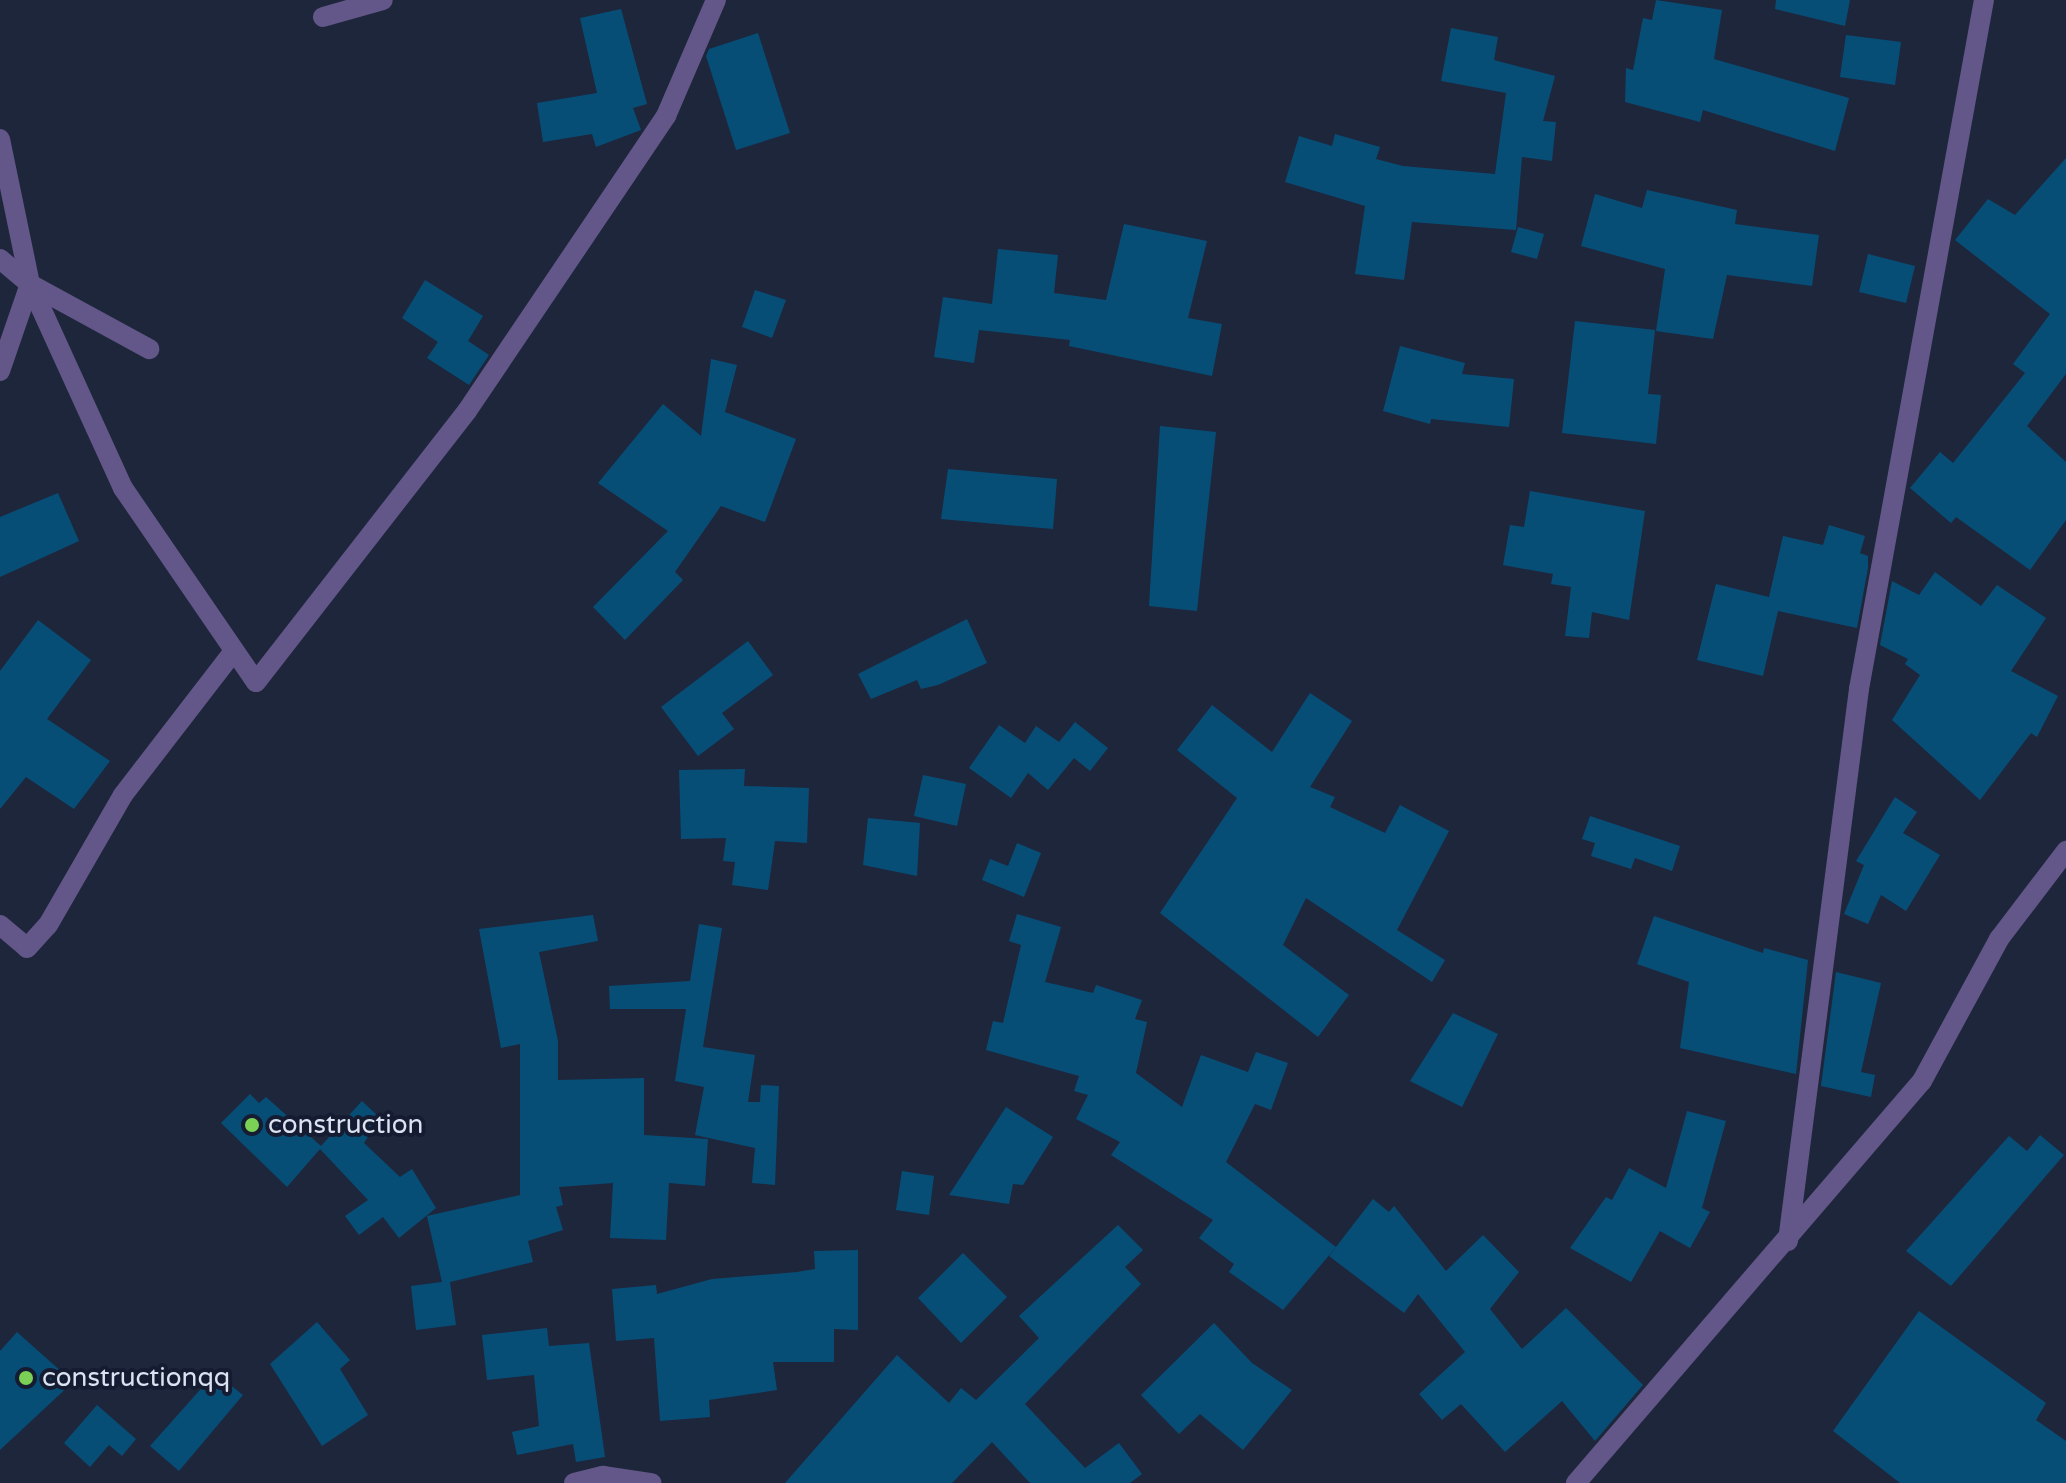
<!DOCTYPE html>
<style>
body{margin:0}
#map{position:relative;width:2066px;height:1483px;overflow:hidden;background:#1e263c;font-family:"Varela Round",sans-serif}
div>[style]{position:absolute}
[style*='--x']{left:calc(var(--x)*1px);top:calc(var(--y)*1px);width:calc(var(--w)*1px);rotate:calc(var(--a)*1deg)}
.building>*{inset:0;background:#074e77}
.minor>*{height:20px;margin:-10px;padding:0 10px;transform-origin:10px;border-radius:10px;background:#635789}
.dots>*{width:22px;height:22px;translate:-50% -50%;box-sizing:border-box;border:4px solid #151c32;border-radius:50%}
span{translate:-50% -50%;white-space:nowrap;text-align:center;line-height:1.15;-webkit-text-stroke:8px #151c32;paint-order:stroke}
.poi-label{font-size:26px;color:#dbe2f1}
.left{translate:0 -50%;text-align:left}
</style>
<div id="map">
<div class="building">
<i style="clip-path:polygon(1656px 0,1722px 10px,1714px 59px,1849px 98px,1835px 151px,1703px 110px,1700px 122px,1625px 102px,1626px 68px,1633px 70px,1643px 18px,1652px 20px)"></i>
<i style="clip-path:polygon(1776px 0,1850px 0,1845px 26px,1775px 9px)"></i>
<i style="clip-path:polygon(621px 9px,647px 104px,633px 108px,641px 130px,596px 147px,592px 134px,543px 142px,537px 103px,597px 93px,580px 18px)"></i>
<i style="clip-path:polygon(1451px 28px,1498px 37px,1494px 60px,1555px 76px,1543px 121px,1556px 122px,1552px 161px,1522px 157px,1516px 230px,1412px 222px,1404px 280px,1355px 274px,1365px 206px,1285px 182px,1299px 136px,1332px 146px,1335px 134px,1380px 147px,1376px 159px,1403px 166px,1495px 174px,1506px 93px,1441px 81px)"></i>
<i style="clip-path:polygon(758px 33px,790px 133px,736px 150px,706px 56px,709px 49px)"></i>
<i style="clip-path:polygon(1846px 35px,1901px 42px,1895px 85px,1840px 77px)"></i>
<i style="clip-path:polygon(2066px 158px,2066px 374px,2027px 426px,2066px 462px,2066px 520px,2030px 570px,1956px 517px,1951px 523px,1910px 488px,1940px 452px,1953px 463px,2025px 373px,2013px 364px,2050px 314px,1955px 240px,1988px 199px,2015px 215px)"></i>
<i style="clip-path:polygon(1647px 190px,1737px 210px,1735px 224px,1819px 235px,1812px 286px,1727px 275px,1713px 339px,1656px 331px,1665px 269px,1581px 246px,1595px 194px,1642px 208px)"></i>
<i style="clip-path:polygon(1124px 224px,1207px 241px,1188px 318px,1222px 324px,1212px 376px,1069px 346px,1070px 340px,979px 330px,974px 363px,934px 357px,943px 297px,992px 304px,998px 249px,1058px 255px,1054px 293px,1106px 300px)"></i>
<i style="clip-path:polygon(1518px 227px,1544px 234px,1537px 259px,1511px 252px)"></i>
<i style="clip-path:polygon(1868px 254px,1915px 266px,1906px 303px,1859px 292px)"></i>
<i style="clip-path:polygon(425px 280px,483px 316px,468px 341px,489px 355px,469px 385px,427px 358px,438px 342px,402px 318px)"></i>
<i style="clip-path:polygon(755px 290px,786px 300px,772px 338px,742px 327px)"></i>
<i style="clip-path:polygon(1575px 321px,1655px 330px,1648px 394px,1661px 395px,1656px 444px,1562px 433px)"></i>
<i style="clip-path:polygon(1400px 346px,1465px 363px,1462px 374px,1514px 379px,1509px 427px,1431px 419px,1430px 424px,1383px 411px)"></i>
<i style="clip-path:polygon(711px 359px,737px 365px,725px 412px,796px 439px,765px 522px,721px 506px,675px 572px,683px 580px,625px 640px,593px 607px,668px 531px,598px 483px,663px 404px,701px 436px)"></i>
<i style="clip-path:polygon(1160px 426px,1216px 432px,1197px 611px,1149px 606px)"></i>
<i style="clip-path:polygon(948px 469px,1057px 479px,1053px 529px,941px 519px)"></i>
<i style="clip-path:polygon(1530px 491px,1645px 511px,1629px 620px,1592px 612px,1589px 638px,1565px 636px,1571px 587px,1551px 584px,1553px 574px,1503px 565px,1510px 525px,1524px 527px)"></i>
<i style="clip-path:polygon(58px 493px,79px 541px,0 577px,0 517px)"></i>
<i style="clip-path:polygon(1829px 525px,1865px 536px,1860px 553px,1868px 556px,1868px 568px,1857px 628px,1778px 611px,1763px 676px,1697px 660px,1716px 584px,1769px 597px,1783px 536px,1823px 545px)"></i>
<i style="clip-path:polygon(1935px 572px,1981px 606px,1997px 585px,2046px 618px,2011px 671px,2058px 696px,2037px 737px,2031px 733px,1980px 800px,1892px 720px,1920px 675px,1905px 664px,1908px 659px,1880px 645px,1892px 581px,1919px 595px)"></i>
<i style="clip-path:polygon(967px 619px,987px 663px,938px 685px,921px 689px,917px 680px,871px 699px,858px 674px)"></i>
<i style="clip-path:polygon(38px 620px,91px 660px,47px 719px,110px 761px,74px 809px,26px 777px,0 809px,0 671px)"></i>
<i style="clip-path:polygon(748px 641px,773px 675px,722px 713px,734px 729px,698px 756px,661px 707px)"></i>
<i style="clip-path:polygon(1310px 693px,1352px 721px,1310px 787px,1335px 797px,1330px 807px,1385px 833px,1400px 805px,1449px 831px,1397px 930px,1445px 960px,1432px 982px,1306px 898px,1283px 945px,1349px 995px,1318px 1037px,1160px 913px,1237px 798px,1177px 750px,1212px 705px,1272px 752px)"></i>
<i style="clip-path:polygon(1075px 722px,1108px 748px,1090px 771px,1074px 758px,1048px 790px,1028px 773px,1011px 798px,969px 768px,999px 725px,1025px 743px,1036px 726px,1059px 742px)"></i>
<i style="clip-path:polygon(745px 769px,744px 786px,809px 788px,807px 843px,775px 841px,768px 890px,732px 885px,735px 862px,723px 861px,726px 838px,681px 839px,679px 770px)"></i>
<i style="clip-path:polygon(923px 775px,966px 784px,957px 826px,914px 816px)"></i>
<i style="clip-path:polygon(1895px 797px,1917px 812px,1903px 833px,1940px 855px,1906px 911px,1881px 895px,1868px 924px,1844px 914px,1864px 865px,1856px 861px)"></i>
<i style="clip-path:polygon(1590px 816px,1680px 846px,1672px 871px,1635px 858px,1631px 869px,1591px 856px,1595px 843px,1582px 839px)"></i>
<i style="clip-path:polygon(868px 818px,920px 823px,917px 876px,863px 865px)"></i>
<i style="clip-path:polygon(1017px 843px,1041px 853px,1024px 897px,982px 880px,990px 859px,1008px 866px)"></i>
<i style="clip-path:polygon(1017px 914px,1061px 927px,1045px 982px,1093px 993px,1096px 985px,1142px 1000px,1135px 1019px,1147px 1022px,1136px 1073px,1182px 1107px,1201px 1055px,1248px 1072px,1256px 1052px,1288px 1063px,1271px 1110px,1255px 1104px,1226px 1162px,1336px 1247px,1283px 1310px,1229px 1272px,1234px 1264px,1199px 1238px,1213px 1220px,1111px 1155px,1120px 1142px,1076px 1119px,1088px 1095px,1074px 1091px,1079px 1076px,986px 1050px,993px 1021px,1003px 1023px,1021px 945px,1009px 941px)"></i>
<i style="clip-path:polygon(593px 915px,598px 941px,539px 952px,558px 1041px,558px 1080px,644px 1078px,644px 1135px,708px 1139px,705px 1186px,669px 1183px,666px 1240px,610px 1238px,613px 1183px,559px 1187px,563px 1205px,556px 1207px,563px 1230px,528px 1241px,533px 1262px,450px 1282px,456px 1325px,416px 1330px,411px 1286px,442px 1282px,427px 1216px,520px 1195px,520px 1044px,501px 1048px,479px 929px)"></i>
<i style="clip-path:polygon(1654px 916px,1763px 953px,1764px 948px,1808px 960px,1796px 1074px,1680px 1048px,1689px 982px,1637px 964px)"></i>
<i style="clip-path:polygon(699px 924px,722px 928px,703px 1047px,755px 1055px,748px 1102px,760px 1102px,761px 1085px,779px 1086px,775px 1185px,752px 1183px,755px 1148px,695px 1135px,704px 1087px,675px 1081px,686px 1009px,610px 1009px,609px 986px,690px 981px)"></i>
<i style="clip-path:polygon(1836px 972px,1881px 983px,1861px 1072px,1875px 1075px,1871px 1097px,1821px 1086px)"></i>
<i style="clip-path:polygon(1453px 1013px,1498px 1034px,1462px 1107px,1410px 1081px)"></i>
<i style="clip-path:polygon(250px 1094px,259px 1103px,266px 1097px,321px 1146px,362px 1101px,380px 1118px,364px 1143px,400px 1177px,412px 1169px,436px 1208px,399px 1238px,383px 1217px,359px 1235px,345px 1216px,368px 1200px,320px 1149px,287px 1187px,221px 1123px)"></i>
<i style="clip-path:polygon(1006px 1107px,1053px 1137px,1023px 1185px,1013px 1184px,1009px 1204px,949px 1195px)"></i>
<i style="clip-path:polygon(1687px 1111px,1726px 1121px,1702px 1208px,1710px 1212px,1690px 1248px,1660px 1231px,1631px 1282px,1570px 1248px,1606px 1197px,1612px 1200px,1629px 1168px,1666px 1188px)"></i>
<i style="clip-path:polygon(2040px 1135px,2064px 1155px,1951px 1286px,1906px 1251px,2009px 1136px,2027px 1151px)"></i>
<i style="clip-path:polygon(902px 1171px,934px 1176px,929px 1215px,896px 1210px)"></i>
<i style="clip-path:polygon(1373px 1199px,1389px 1212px,1394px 1206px,1446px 1271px,1483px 1235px,1519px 1272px,1490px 1309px,1522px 1349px,1566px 1308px,1643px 1385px,1595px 1441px,1562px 1401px,1505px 1452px,1461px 1404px,1442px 1420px,1419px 1394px,1465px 1352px,1418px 1294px,1404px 1313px,1329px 1256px)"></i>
<i style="clip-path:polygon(1118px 1225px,1143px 1250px,1125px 1267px,1141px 1284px,1025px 1404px,1085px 1468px,1119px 1443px,1142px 1474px,1130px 1483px,1030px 1483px,992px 1442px,952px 1483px,785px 1483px,897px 1355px,949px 1403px,961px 1388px,976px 1400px,1039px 1338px,1019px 1316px)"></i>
<i style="clip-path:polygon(858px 1250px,858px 1330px,834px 1329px,834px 1362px,773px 1362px,777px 1390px,709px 1400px,710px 1417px,660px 1421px,654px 1338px,616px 1341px,612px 1289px,656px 1285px,657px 1294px,712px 1279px,797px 1272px,815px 1269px,814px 1251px)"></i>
<i style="clip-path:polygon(963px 1253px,1007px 1297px,961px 1343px,918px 1298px)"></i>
<i style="clip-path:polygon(1919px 1311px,2046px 1403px,2036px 1420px,2066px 1441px,2066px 1483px,1900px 1483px,1833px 1431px)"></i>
<i style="clip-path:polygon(317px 1322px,350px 1360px,340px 1369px,368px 1415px,322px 1446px,270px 1364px)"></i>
<i style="clip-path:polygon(1214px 1323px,1252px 1363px,1292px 1390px,1243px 1450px,1200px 1414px,1179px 1434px,1141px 1395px)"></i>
<i style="clip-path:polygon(547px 1328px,549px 1346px,589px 1343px,605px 1457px,576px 1462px,573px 1444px,517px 1455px,512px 1432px,539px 1426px,534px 1375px,487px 1380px,482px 1335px)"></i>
<i style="clip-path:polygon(17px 1332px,73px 1382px,0 1450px,0 1351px)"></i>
<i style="clip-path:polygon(215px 1373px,243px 1395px,179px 1471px,150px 1446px)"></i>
<i style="clip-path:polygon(97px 1405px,136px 1439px,122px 1456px,109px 1445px,90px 1467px,64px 1443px)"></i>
</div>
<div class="minor">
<i style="--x:323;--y:17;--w:62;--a:-15.8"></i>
<i style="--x:0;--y:139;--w:148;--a:78.3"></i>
<i style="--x:30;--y:284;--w:224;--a:65.5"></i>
<i style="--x:123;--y:488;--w:235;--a:55.6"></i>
<i style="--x:256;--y:682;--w:343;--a:-52.1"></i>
<i style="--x:467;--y:411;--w:356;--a:-56"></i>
<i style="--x:666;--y:116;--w:126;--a:-66.7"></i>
<i style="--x:0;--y:259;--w:39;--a:40"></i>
<i style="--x:30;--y:284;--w:136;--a:28.6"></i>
<i style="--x:0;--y:371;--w:92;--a:-71"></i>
<i style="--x:0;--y:925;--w:35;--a:40"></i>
<i style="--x:27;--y:948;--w:31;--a:-48"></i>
<i style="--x:48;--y:925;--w:150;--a:-60"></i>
<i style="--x:123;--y:795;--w:182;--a:-52.4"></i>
<i style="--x:1788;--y:1241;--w:557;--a:-82.67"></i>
<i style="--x:1859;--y:689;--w:700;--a:-79.72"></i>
<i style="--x:574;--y:1483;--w:30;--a:-14"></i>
<i style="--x:603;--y:1476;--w:49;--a:8.3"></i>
<i style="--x:1576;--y:1483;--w:530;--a:-49.28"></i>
<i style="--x:1922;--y:1081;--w:162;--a:-61.5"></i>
<i style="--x:1999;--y:939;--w:111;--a:-52.7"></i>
</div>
<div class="dots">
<i style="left:252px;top:1125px;background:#7ad156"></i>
<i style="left:26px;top:1378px;background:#7ad156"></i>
</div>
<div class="poi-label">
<span class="left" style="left:268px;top:1125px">construction</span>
<span class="left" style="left:42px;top:1378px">constructionqq</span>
</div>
</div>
